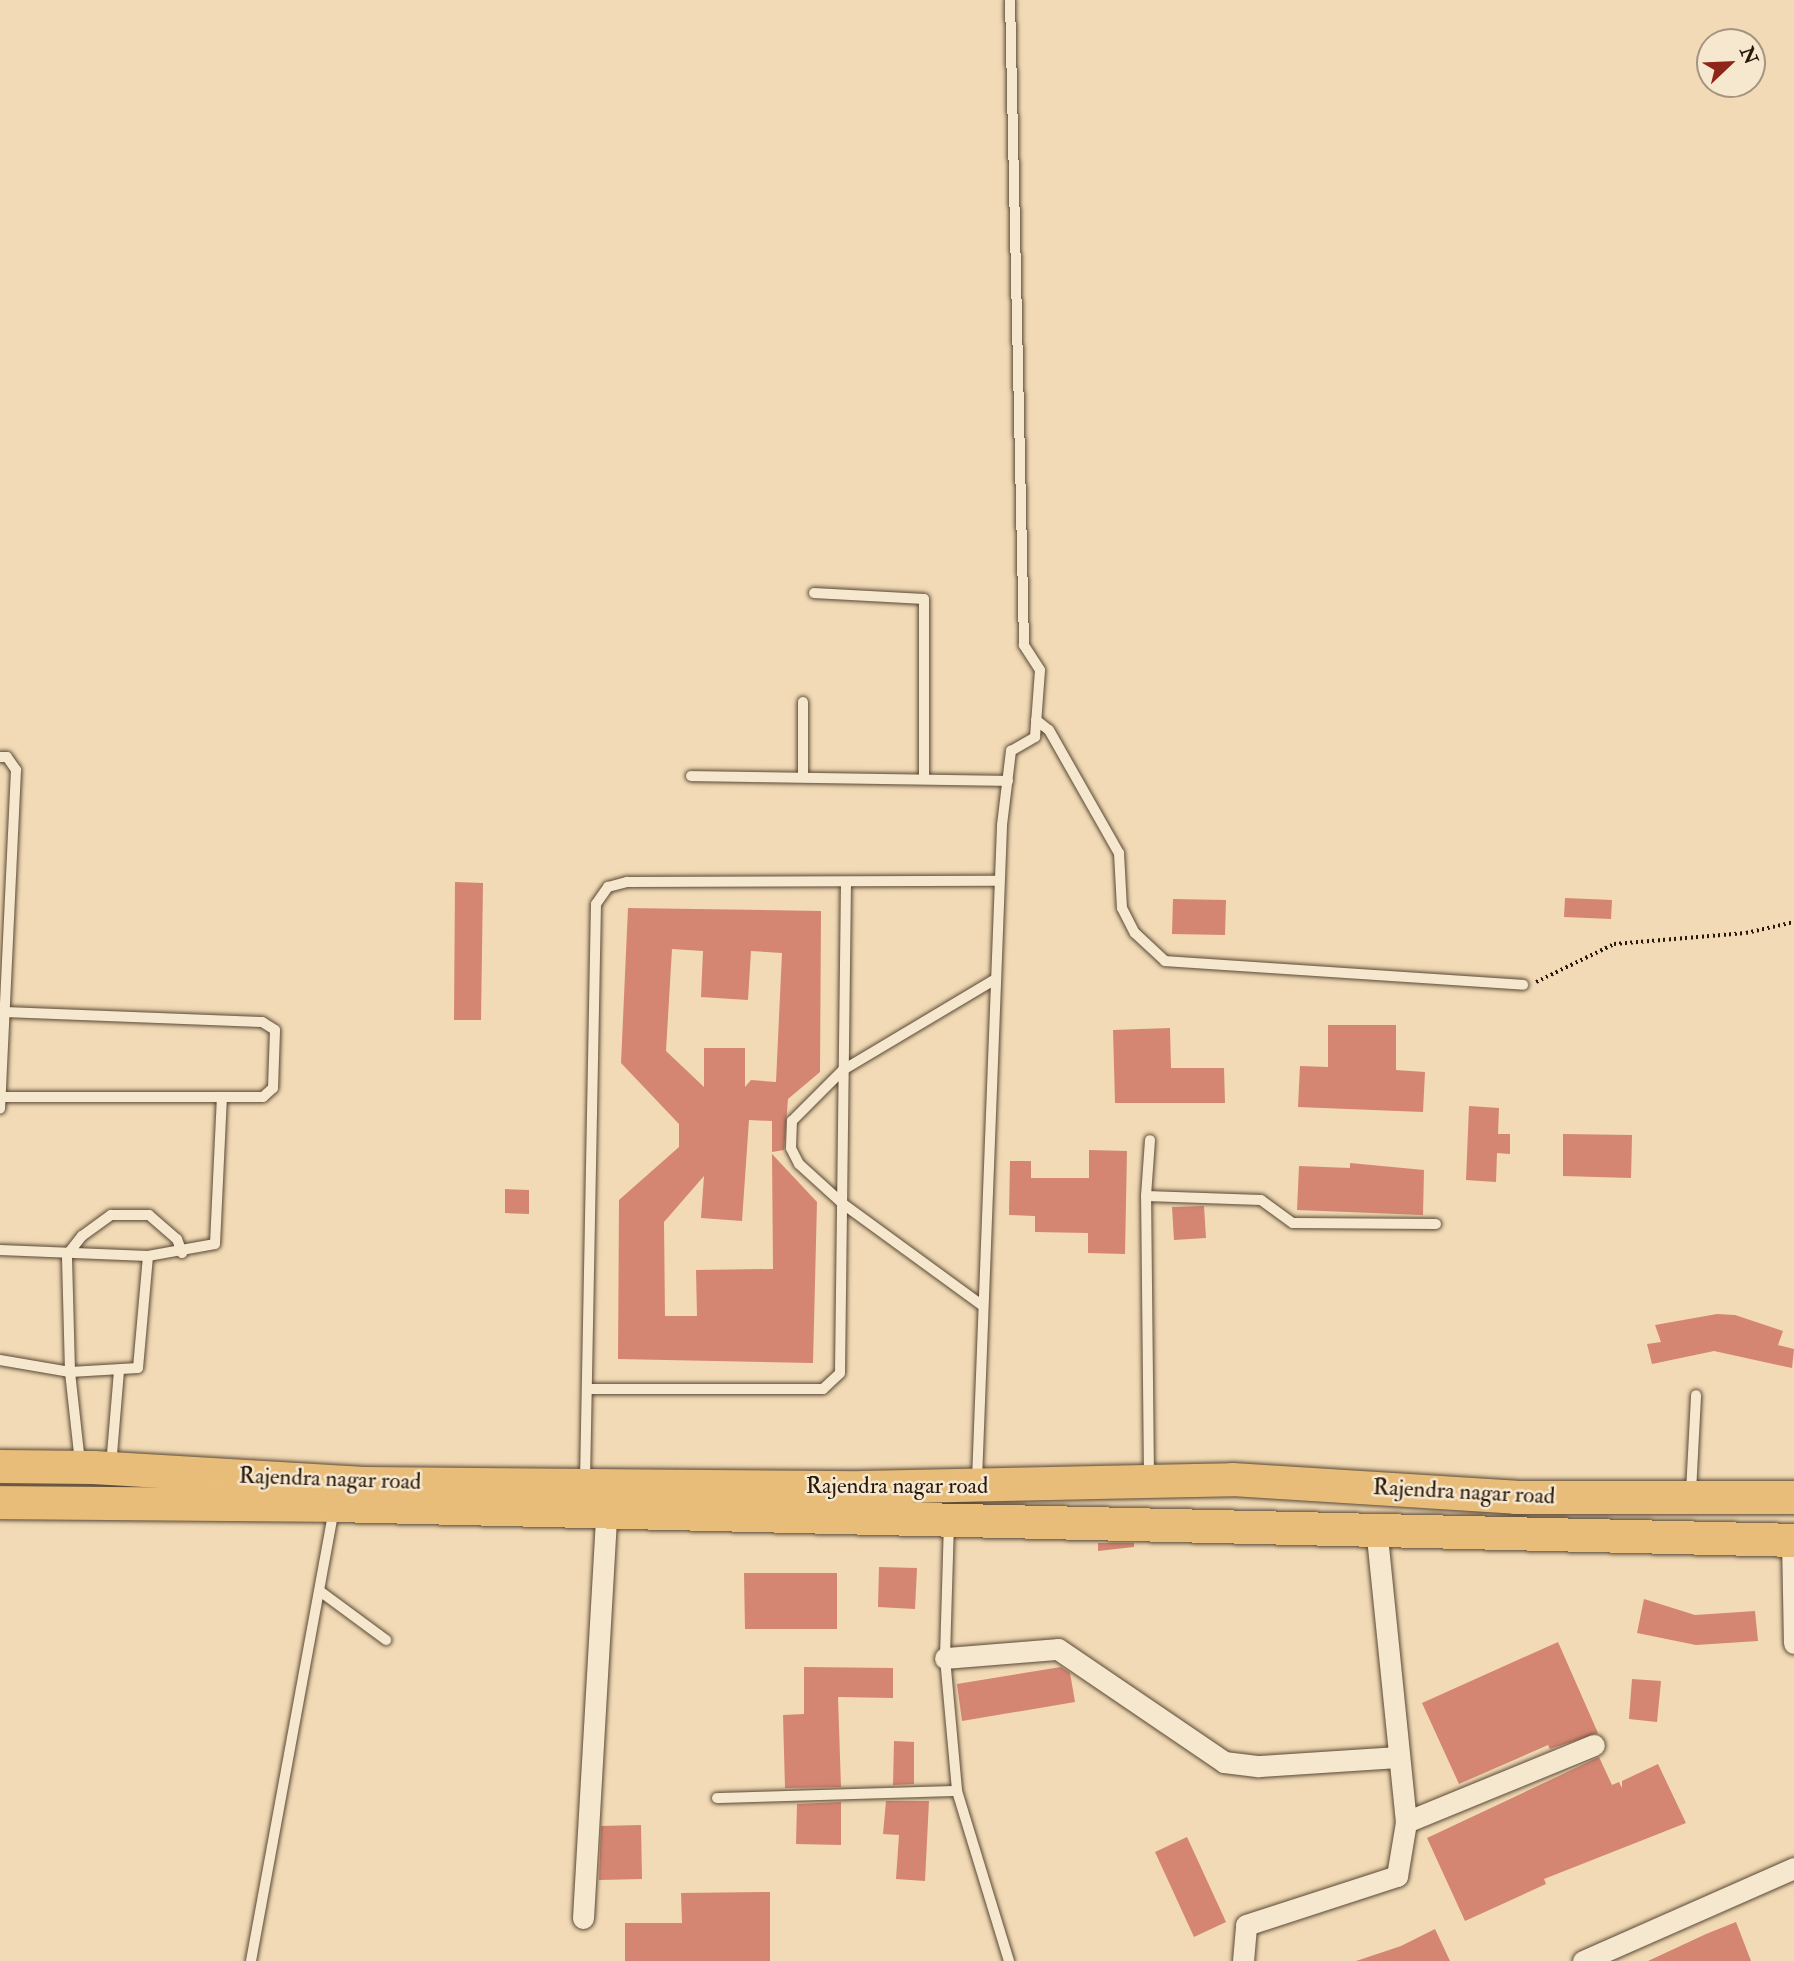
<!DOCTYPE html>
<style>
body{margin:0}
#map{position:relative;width:1794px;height:1961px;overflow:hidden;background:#f1dab5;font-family:"IM FELL Double Pica",serif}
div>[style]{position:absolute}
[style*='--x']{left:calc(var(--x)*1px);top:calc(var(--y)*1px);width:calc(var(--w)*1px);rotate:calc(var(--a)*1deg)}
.building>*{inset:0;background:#d48672}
.path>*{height:3.5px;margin-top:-1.75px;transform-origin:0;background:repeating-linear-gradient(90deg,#28180a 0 2px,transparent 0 5.5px)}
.roads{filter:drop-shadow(0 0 2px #5a4835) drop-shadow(0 0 2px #5a4835)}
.lane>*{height:10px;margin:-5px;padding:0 5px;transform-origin:5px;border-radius:5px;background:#f6e7cf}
.street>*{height:21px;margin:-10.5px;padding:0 10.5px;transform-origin:10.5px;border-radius:10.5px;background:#f6e7cf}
.primary>*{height:33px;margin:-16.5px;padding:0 16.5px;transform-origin:16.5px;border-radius:16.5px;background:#e8bd7a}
span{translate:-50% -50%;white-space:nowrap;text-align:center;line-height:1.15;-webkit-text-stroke:5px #f6e7cf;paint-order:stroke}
.street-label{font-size:23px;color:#28180a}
.north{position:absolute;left:1696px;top:28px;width:70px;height:70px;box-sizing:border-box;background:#f6e7cf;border:2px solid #a49480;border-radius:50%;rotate:67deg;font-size:19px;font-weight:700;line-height:28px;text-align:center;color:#28180a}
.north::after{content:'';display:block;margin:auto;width:24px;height:32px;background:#8f2418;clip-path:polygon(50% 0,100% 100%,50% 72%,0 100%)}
</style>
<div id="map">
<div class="building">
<i style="clip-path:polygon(455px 882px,483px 883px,481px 1020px,454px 1020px)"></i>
<i style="clip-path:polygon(1565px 898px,1612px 900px,1611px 919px,1564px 917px)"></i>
<i style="clip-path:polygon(1173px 899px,1226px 900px,1225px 935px,1172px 934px)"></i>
<i style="clip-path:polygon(evenodd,628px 908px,821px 911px,820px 1072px,788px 1099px,784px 1150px,772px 1152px,772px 1121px,749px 1120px,742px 1221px,701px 1218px,704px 1176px,664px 1222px,665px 1316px,697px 1316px,696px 1270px,773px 1269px,772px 1154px,817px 1202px,813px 1363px,618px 1359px,619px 1200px,679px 1147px,679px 1124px,621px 1063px,628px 908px,672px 949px,703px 951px,701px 997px,748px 1000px,751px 951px,782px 953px,776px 1082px,751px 1080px,745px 1087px,745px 1048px,704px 1048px,704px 1087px,666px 1051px,672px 949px)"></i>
<i style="clip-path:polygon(1328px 1025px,1396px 1025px,1396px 1070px,1425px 1072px,1423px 1112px,1298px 1107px,1300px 1066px,1328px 1067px)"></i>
<i style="clip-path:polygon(1170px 1028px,1171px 1068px,1224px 1068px,1225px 1103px,1115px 1103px,1113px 1030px)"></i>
<i style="clip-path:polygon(1469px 1106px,1499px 1108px,1498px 1134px,1510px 1134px,1510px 1154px,1497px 1153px,1496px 1182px,1466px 1180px)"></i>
<i style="clip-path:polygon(1563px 1134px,1632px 1135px,1631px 1178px,1563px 1176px)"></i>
<i style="clip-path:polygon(1089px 1150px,1127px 1151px,1125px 1254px,1088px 1253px,1088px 1233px,1035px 1232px,1035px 1216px,1009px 1215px,1010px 1161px,1031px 1161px,1031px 1178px,1089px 1178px)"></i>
<i style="clip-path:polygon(1350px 1163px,1424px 1170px,1423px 1215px,1297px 1210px,1299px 1166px,1350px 1168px)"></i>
<i style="clip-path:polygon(505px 1189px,529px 1190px,529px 1214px,505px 1213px)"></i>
<i style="clip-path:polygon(1204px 1206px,1206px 1238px,1174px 1240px,1172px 1207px)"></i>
<i style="clip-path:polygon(1717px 1314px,1735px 1315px,1783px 1331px,1778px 1345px,1794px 1349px,1792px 1368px,1714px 1351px,1652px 1364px,1647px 1344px,1661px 1342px,1655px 1325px)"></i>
<i style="clip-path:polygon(1098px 1543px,1134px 1543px,1134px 1547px,1098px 1551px)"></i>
<i style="clip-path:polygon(879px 1567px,917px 1568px,915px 1609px,878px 1607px)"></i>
<i style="clip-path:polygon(744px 1573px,837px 1573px,837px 1629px,745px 1629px)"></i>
<i style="clip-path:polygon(1644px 1599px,1695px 1615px,1755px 1611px,1758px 1641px,1696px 1645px,1637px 1633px)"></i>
<i style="clip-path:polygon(1558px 1642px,1598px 1733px,1550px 1749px,1548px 1745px,1459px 1784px,1422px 1703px)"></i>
<i style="clip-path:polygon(804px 1667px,893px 1668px,893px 1698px,838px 1697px,841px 1787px,785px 1788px,783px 1715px,804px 1714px)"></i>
<i style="clip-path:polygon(1061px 1667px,1070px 1673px,1075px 1702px,962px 1721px,957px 1684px)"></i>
<i style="clip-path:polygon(1632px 1679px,1661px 1681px,1657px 1722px,1629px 1719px)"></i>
<i style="clip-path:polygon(894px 1741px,914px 1742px,914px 1784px,893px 1785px)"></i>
<i style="clip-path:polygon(1599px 1757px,1612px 1785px,1619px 1782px,1622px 1788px,1622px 1781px,1658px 1764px,1686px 1823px,1544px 1879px,1546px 1884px,1465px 1921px,1427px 1838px)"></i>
<i style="clip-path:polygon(886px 1801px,929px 1801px,925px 1881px,896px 1879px,899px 1835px,883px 1834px)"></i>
<i style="clip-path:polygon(841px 1802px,841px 1845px,796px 1844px,797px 1804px)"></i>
<i style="clip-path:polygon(641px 1825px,642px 1879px,599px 1880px,601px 1826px)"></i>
<i style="clip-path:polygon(1187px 1837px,1226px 1922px,1194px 1937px,1155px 1852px)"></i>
<i style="clip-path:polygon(770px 1892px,770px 1961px,625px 1961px,625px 1923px,682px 1923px,681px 1893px)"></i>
<i style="clip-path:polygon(1736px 1922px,1751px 1961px,1648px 1961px,1706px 1934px)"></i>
<i style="clip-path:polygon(1435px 1929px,1450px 1961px,1356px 1961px,1401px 1946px)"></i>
</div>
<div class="path">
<i style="--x:1536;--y:982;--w:87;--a:-26"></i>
<i style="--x:1614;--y:944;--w:132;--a:-4.8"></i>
<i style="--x:1746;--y:933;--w:49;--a:-12.9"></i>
</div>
<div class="roads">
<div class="lane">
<i style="--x:814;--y:593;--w:110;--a:3.1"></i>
<i style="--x:924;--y:599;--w:180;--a:90"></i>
<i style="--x:1036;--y:720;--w:16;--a:38"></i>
<i style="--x:1049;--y:730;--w:142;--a:60.4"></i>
<i style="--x:1119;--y:853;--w:55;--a:86.9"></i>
<i style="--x:1122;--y:908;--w:28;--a:63"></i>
<i style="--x:1135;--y:933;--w:41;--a:43"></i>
<i style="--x:1165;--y:961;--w:359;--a:3.8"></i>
<i style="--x:0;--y:757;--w:7;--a:0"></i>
<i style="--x:7;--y:757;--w:16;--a:55"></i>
<i style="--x:16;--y:770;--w:339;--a:92.7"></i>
<i style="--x:691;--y:776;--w:317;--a:0.9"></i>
<i style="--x:803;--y:776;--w:74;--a:-90"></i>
<i style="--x:0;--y:1097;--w:263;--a:0"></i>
<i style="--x:263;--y:1097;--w:13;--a:-42"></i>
<i style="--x:273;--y:1088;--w:58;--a:-88"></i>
<i style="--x:275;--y:1030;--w:15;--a:-148"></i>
<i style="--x:262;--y:1022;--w:259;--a:-177.8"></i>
<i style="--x:1146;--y:1196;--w:115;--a:2"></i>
<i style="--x:1261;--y:1200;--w:39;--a:36"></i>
<i style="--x:1293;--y:1223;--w:143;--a:0.4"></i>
<i style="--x:0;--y:1250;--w:148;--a:2.3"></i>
<i style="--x:148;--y:1256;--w:68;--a:-10.2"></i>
<i style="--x:215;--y:1244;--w:146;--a:-87.3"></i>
<i style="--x:148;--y:1256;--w:112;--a:95.1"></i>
<i style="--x:138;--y:1368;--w:68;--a:176.6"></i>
<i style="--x:70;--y:1372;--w:117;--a:-91.5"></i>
<i style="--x:67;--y:1255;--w:24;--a:-52"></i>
<i style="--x:82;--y:1236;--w:36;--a:-36"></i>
<i style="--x:111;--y:1215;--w:38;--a:0"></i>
<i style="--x:149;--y:1215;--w:37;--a:41"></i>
<i style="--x:177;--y:1239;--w:15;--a:70"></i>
<i style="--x:983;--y:1306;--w:175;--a:-143.9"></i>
<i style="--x:842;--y:1203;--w:58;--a:-137.8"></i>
<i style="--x:799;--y:1164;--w:18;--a:-117"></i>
<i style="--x:791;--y:1148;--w:27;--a:-88"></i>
<i style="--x:792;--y:1121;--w:72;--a:-45"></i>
<i style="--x:843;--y:1070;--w:176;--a:-30.8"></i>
<i style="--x:0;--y:1360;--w:71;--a:9.7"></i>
<i style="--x:70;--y:1372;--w:91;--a:83.7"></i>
<i style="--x:587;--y:1389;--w:236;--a:0"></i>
<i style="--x:823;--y:1389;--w:23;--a:-43"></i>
<i style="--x:840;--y:1373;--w:491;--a:-89.3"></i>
<i style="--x:111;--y:1466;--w:95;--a:-85.2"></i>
<i style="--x:1149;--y:1476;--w:280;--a:-90.6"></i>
<i style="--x:1146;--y:1196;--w:56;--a:-85.9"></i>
<i style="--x:977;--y:1480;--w:655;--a:-87.81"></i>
<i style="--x:1002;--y:825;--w:75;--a:-83.1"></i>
<i style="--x:1011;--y:751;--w:28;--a:-30"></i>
<i style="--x:1035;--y:737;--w:67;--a:-85.7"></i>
<i style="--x:1040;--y:670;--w:30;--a:-123"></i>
<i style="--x:1024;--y:645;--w:645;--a:-91.24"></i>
<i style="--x:585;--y:1481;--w:577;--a:-88.91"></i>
<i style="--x:596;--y:904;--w:21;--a:-55"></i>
<i style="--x:608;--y:887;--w:20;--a:-15"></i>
<i style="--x:627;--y:882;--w:370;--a:-0.2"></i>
<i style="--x:1691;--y:1492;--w:97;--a:-87"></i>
<i style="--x:949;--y:1522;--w:136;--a:91.7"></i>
<i style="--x:945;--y:1658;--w:134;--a:84.8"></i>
<i style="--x:957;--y:1791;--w:178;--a:73"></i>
<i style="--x:321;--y:1592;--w:81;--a:36.4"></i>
<i style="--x:717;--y:1798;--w:240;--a:-1.7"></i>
<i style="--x:251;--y:1961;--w:461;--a:-79.6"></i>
</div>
<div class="street">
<i style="--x:1792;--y:1540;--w:103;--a:88.9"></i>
<i style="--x:945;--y:1658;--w:113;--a:-4.6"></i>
<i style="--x:1058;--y:1649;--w:201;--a:34.2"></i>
<i style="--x:1224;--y:1762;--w:35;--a:7"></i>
<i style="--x:1259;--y:1766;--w:140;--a:-3.7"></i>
<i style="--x:1406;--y:1822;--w:203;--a:-22.3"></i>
<i style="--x:583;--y:1918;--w:405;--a:-86.7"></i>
<i style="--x:1243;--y:1961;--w:36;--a:-85"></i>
<i style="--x:1246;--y:1925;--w:159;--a:-18"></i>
<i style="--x:1397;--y:1876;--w:55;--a:-80.5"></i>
<i style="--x:1406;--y:1822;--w:295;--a:-95.8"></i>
<i style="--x:1583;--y:1961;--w:231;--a:-23.8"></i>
</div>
<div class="primary">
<i style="--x:0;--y:1466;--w:93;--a:0.6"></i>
<i style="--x:93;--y:1467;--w:271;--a:3.4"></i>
<i style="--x:364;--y:1483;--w:497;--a:0.5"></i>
<i style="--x:861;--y:1487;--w:371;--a:-1.2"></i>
<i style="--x:1232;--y:1479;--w:284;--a:3.6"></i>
<i style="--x:1515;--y:1497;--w:279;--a:0"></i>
<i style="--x:0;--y:1502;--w:334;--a:0.5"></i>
<i style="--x:334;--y:1505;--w:1460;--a:1.37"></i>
</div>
</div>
<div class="street-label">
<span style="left:330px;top:1479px;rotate:2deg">Rajendra nagar road</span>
<span style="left:897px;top:1486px">Rajendra nagar road</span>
<span style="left:1464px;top:1492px;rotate:3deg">Rajendra nagar road</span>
</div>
<div class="north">N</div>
</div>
